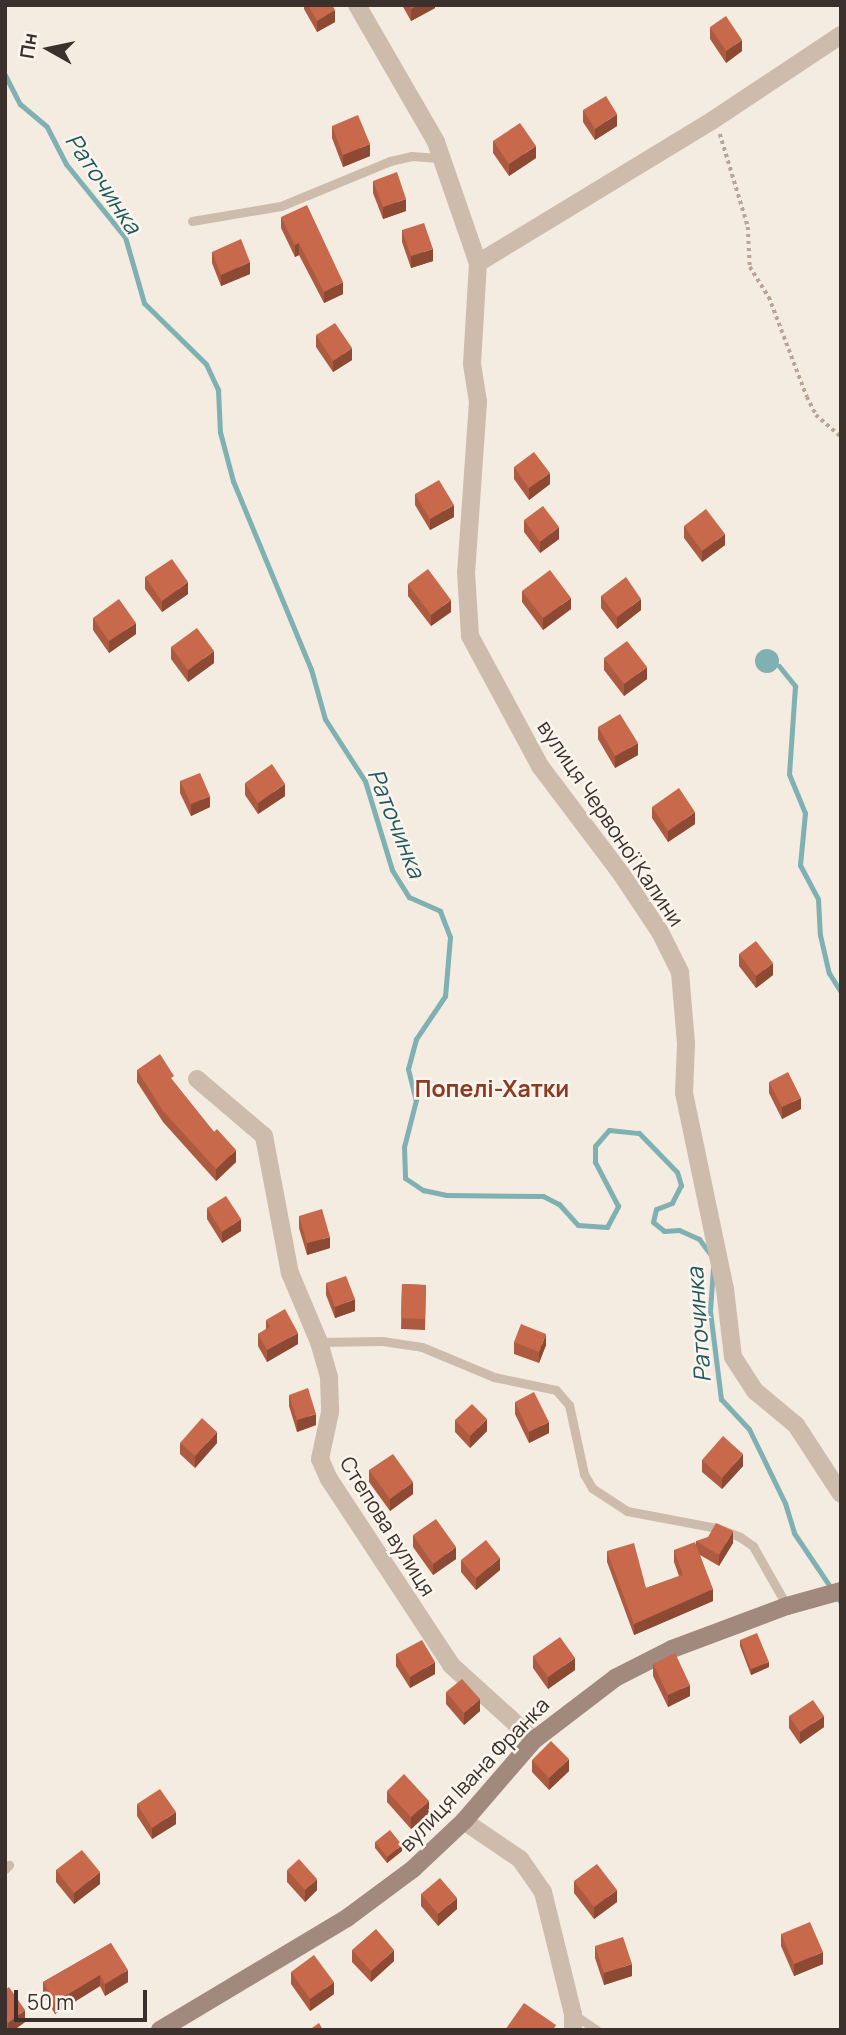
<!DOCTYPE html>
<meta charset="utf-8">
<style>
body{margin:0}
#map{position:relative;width:846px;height:2035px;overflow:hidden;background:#f4ebe1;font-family:Manrope,sans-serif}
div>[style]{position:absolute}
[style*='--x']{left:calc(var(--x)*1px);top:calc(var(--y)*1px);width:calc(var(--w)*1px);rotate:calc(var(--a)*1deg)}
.water>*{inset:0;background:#7fb0b2}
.round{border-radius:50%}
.stream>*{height:5px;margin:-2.5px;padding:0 2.5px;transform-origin:2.5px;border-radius:2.5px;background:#7fb0b2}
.path>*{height:3.5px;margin-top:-1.75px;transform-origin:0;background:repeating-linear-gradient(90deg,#b9a596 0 3.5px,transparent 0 7px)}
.lane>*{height:9px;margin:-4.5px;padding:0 4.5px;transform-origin:4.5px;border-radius:4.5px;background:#cdbbac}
.street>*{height:18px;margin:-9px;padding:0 9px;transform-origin:9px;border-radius:9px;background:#cdbbac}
.secondary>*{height:18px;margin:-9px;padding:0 9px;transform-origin:9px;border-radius:9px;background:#a18a7d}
.wall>*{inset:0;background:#ac5a40}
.shaded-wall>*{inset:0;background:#8c4a34}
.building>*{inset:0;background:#c8694b}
span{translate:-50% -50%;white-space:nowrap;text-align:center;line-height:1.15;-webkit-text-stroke:5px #fbf5ee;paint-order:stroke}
.street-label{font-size:21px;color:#3b302b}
.water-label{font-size:23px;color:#1f5a5e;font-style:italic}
.neighbourhood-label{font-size:23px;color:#8c3b22;font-weight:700}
.frame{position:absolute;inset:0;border:7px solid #3b302b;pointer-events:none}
.north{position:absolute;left:14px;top:14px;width:70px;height:70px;-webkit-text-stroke:5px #fbf5ee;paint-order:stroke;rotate:279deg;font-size:19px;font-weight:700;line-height:28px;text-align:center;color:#3b302b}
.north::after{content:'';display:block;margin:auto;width:24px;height:32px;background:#3b302b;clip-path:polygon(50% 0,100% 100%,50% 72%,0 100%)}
.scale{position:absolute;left:14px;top:1990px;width:133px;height:32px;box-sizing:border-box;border:4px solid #3b302b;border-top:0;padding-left:9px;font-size:21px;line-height:24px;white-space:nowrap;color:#3b302b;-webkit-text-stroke:5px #fbf5ee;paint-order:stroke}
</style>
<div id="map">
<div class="water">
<i class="round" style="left:755px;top:649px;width:24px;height:24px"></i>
</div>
<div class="stream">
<i style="--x:5;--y:75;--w:33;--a:63"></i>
<i style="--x:20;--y:104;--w:35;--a:40"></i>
<i style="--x:47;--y:127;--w:42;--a:62.8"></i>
<i style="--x:66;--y:164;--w:94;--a:51.1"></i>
<i style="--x:125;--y:237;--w:69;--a:73.9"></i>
<i style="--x:144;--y:303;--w:87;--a:44.5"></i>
<i style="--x:206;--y:364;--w:29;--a:65"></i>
<i style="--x:218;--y:390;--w:42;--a:87.3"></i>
<i style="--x:220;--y:432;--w:51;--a:75.1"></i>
<i style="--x:233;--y:481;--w:204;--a:67.5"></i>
<i style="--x:311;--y:669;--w:52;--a:74.4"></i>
<i style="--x:325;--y:719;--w:74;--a:57.2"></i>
<i style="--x:365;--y:781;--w:93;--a:73.1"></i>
<i style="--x:392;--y:870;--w:32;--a:58"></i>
<i style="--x:409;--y:897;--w:34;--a:24"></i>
<i style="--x:440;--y:911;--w:28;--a:69"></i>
<i style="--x:450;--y:937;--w:59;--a:94.8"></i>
<i style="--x:445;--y:996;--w:52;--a:124"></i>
<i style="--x:416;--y:1039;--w:31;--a:105"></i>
<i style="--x:408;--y:1069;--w:32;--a:76"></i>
<i style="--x:416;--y:1100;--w:49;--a:104.3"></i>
<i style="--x:404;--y:1147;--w:31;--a:88"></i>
<i style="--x:405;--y:1178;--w:22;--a:34"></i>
<i style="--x:423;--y:1190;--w:24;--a:12"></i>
<i style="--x:446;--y:1195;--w:97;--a:0.6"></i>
<i style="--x:543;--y:1196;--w:18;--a:27"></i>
<i style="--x:559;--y:1204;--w:28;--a:48"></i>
<i style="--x:578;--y:1225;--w:29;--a:4"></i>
<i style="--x:607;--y:1227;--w:24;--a:-62"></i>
<i style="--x:618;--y:1206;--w:50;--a:-117.6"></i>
<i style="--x:595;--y:1162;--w:16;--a:-90"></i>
<i style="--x:595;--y:1146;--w:21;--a:-49"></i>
<i style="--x:609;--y:1130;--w:30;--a:6"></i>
<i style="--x:639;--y:1133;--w:54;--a:45.7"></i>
<i style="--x:677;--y:1172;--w:14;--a:73"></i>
<i style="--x:681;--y:1185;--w:20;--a:117"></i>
<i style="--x:672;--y:1203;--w:17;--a:159"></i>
<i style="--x:656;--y:1209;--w:13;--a:103"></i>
<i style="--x:653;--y:1222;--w:14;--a:39"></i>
<i style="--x:664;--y:1231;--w:15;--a:-4"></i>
<i style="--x:679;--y:1230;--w:22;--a:24"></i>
<i style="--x:699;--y:1239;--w:20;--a:53"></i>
<i style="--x:779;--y:666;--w:26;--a:51"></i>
<i style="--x:795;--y:686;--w:88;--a:93.9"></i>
<i style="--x:789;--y:774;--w:42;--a:67.7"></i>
<i style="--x:805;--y:813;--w:52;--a:95.5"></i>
<i style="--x:800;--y:865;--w:38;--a:62"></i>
<i style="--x:818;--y:899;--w:36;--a:87"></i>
<i style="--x:820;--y:935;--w:39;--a:77"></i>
<i style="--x:829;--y:973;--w:22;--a:58"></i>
<i style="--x:713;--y:1268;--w:43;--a:94"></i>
<i style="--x:710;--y:1311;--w:89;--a:82.9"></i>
<i style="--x:721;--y:1399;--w:41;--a:47"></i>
<i style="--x:749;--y:1429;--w:82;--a:64.1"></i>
<i style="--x:785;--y:1503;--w:31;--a:73"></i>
<i style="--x:794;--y:1533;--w:84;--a:56.1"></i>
</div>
<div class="path">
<i style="--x:720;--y:134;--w:97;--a:73.2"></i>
<i style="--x:748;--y:227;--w:40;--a:87.1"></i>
<i style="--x:750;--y:267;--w:36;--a:58"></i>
<i style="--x:769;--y:297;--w:107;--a:69.2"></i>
<i style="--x:807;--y:397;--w:20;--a:63"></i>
<i style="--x:816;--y:415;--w:33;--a:41"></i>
</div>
<div class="lane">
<i style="--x:192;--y:221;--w:90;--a:-9.6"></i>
<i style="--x:281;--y:206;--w:118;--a:-22.4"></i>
<i style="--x:390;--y:161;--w:22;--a:-13"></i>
<i style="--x:411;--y:156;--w:31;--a:4"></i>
<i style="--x:319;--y:1342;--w:63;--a:-0.9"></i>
<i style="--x:382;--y:1341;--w:40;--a:8.5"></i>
<i style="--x:422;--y:1347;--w:78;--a:22.6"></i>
<i style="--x:494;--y:1377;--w:63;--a:11.8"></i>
<i style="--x:556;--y:1390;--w:20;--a:49"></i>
<i style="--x:569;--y:1405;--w:71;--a:77.7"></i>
<i style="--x:584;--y:1474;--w:16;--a:60"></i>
<i style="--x:592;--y:1488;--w:42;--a:33.3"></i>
<i style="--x:627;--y:1511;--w:92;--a:10.7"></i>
<i style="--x:717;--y:1528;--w:25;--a:21"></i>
<i style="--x:740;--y:1537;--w:16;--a:35"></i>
<i style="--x:753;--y:1546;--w:69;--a:60.5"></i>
<i style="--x:5;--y:1869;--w:6;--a:-45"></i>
<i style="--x:573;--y:2014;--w:29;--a:34"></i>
</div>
<div class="street">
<i style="--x:357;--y:5;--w:158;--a:60"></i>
<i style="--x:436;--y:142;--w:128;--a:70.9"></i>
<i style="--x:478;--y:263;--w:101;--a:93.4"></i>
<i style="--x:472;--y:364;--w:38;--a:81"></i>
<i style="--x:478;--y:402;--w:170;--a:94"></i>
<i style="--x:466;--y:572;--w:64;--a:86.4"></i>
<i style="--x:470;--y:636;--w:148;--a:61.7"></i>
<i style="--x:540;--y:766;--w:136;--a:53"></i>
<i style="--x:622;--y:875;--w:69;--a:56.3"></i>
<i style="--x:660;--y:932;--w:45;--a:63.4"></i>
<i style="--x:680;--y:972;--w:72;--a:85.2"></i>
<i style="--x:686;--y:1044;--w:49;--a:92.3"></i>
<i style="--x:684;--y:1093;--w:200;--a:78.2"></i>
<i style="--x:725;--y:1289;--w:68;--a:83.3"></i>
<i style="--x:733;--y:1357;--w:40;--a:57.1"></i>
<i style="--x:755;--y:1391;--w:53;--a:39.7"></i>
<i style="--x:796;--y:1425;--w:82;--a:56.9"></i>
<i style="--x:478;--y:263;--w:275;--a:-31.3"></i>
<i style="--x:713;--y:120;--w:154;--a:-33.6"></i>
<i style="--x:197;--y:1079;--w:88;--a:40.4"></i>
<i style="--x:264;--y:1136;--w:139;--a:79.3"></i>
<i style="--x:290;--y:1273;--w:75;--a:67.2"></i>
<i style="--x:319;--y:1342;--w:37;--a:74"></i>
<i style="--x:329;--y:1378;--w:34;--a:88"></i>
<i style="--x:330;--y:1412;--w:48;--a:102"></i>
<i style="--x:320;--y:1459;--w:22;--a:66"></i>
<i style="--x:329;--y:1479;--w:222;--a:56.7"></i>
<i style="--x:451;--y:1665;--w:112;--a:42.1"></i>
<i style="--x:464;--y:1821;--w:68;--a:34.2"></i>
<i style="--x:520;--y:1859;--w:40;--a:55.1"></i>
<i style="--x:543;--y:1892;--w:126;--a:76.2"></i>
<i style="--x:573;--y:2014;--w:16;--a:90"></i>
</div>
<div class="secondary">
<i style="--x:160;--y:2030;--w:218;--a:-30.9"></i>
<i style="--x:347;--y:1918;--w:82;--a:-36.6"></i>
<i style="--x:413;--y:1869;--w:70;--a:-43.3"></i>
<i style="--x:464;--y:1821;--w:107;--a:-49.2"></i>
<i style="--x:534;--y:1740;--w:102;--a:-37.4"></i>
<i style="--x:615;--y:1678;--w:64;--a:-27"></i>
<i style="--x:672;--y:1649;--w:123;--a:-20.5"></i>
<i style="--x:787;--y:1606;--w:56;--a:-15.5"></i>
</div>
<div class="wall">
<i style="clip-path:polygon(304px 5px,332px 5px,335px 22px,317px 32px,304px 9px)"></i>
<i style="clip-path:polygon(402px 5px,435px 5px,435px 8px,411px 21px)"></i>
<i style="clip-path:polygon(710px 27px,742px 51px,726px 63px,710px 39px)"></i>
<i style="clip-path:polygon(583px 110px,617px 126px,595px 140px,583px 122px)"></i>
<i style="clip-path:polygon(332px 126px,370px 156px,343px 167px,332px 138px)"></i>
<i style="clip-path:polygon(493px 141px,536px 158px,509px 176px,493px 153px)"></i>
<i style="clip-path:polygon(373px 181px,406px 211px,383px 219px,373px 193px)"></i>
<i style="clip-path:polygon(281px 217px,343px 294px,324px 303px,299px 255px,295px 257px,281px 228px)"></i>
<i style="clip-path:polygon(402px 230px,433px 261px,411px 268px,402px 242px)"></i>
<i style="clip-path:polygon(212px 252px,250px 274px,221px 286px,212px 263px)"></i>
<i style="clip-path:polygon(316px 335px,352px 360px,333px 372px,316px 347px)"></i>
<i style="clip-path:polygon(514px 467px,550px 484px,529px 500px,514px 479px)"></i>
<i style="clip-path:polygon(415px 494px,454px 517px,430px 530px,415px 505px)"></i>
<i style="clip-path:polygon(524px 520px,559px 539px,540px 553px,524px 532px)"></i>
<i style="clip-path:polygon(684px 526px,725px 545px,702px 562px,684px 538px)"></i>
<i style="clip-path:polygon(145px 577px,188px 594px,162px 612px,145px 589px)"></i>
<i style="clip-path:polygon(408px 584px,451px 612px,431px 626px,408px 596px)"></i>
<i style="clip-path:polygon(522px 591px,571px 609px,543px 630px,522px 602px)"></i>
<i style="clip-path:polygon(601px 596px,641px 610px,617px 629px,601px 608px)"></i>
<i style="clip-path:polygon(93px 618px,136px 634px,109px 653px,93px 630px)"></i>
<i style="clip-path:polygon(171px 647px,214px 663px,188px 682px,171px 659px)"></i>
<i style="clip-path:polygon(604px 658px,647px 679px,624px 696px,604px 670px)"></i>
<i style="clip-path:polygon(598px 727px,638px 755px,615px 768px,598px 739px)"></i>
<i style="clip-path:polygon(180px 781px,210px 807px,191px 816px,180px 793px)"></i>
<i style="clip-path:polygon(245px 783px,285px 796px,258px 814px,245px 795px)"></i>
<i style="clip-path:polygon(652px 807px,695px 824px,668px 842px,652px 818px)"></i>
<i style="clip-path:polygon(739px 954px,773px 975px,756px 988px,739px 966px)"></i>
<i style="clip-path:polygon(137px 1070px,174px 1083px,214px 1132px,236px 1162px,216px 1181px,163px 1122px,137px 1082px)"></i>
<i style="clip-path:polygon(769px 1082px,801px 1109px,782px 1119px,769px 1093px)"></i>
<i style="clip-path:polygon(207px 1208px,241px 1231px,222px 1243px,207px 1219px)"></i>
<i style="clip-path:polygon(299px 1216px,330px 1248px,307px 1255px,299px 1228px)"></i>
<i style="clip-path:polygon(326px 1283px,355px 1311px,335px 1318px,326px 1295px)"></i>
<i style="clip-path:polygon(402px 1284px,426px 1285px,425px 1330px,401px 1329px)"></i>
<i style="clip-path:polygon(266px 1320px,298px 1344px,267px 1362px,258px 1346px,258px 1334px,266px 1329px)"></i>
<i style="clip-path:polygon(514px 1342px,546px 1345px,539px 1363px,514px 1354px)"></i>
<i style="clip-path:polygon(289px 1395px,316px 1425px,297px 1432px,289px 1406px)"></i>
<i style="clip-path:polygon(515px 1402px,549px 1433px,529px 1443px,515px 1414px)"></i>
<i style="clip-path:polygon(455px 1420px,487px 1431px,470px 1448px,455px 1432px)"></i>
<i style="clip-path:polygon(180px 1443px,217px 1443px,195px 1468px,180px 1454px)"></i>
<i style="clip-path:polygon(702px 1460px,743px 1466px,722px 1489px,702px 1472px)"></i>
<i style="clip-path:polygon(369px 1470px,413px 1494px,390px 1511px,369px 1482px)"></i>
<i style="clip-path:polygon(413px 1535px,456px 1559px,433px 1575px,413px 1547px)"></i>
<i style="clip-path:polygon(696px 1541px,733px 1543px,719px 1566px,700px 1555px,713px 1601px,634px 1635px,607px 1562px,607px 1551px,646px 1588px,679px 1576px,674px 1562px,674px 1550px,696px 1546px)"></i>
<i style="clip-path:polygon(461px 1560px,500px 1570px,476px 1590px,461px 1572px)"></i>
<i style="clip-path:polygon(740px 1640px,769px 1667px,751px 1675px,740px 1646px)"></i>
<i style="clip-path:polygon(396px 1654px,435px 1674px,410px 1688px,396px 1666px)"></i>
<i style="clip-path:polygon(533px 1656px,575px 1670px,548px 1689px,533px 1668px)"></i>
<i style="clip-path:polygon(653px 1664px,690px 1696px,668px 1707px,653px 1676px)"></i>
<i style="clip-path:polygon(446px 1692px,480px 1711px,464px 1725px,446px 1704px)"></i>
<i style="clip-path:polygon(789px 1716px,824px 1727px,800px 1744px,789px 1728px)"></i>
<i style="clip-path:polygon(532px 1760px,569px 1771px,549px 1790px,532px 1772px)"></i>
<i style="clip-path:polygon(387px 1791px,429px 1813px,411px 1829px,387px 1802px)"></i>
<i style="clip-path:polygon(137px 1804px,176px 1824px,152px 1839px,137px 1816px)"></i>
<i style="clip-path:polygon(375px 1842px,402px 1851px,387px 1863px,375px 1848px)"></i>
<i style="clip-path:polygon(56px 1870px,100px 1884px,74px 1904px,56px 1882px)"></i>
<i style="clip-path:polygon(287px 1870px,317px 1890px,305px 1902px,287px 1882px)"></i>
<i style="clip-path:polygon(574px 1881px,617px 1902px,594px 1919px,574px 1893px)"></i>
<i style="clip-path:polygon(421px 1894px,457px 1909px,438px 1926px,421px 1906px)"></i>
<i style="clip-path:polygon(781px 1934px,823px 1964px,794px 1976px,781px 1946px)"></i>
<i style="clip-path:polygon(111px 1943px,128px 1982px,105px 1996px,100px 1986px,55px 2014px,43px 1994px,43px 1982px)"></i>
<i style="clip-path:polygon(595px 1946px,632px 1976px,604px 1985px,595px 1958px)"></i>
<i style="clip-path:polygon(352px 1950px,394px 1961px,371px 1982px,352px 1962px)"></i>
<i style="clip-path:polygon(291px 1972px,334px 1994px,310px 2011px,291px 1984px)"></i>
<i style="clip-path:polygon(5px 1990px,25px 2022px,14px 2030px,5px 2030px)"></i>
</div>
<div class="shaded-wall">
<i style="clip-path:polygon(418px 5px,435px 5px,435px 8px,411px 21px,411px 9px)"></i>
<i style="clip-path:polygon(335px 10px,335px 22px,317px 32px,317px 21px)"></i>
<i style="clip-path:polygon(742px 40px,742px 51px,726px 63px,726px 51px)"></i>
<i style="clip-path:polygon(617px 114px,617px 126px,595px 140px,595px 129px)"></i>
<i style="clip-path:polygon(370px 144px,370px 156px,343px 167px,343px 155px)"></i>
<i style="clip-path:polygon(536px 146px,536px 158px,509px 176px,509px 164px)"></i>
<i style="clip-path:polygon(406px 199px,406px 211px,383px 219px,383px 207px)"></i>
<i style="clip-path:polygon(299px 243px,299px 255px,295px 257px,295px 245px)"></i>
<i style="clip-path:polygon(433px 249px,433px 261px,411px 268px,411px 256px)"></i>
<i style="clip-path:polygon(250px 262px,250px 274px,221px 286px,221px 275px)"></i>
<i style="clip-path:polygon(343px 282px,343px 294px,324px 303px,324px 292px)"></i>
<i style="clip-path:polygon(352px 348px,352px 360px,333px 372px,333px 361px)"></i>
<i style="clip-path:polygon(550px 473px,550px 484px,529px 500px,529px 488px)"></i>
<i style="clip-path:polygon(454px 505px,454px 517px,430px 530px,430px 519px)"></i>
<i style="clip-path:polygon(559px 527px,559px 539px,540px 553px,540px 542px)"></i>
<i style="clip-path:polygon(725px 534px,725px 545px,702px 562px,702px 551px)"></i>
<i style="clip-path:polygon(188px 582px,188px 594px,162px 612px,162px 601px)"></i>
<i style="clip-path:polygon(571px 598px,571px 609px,543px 630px,543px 618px)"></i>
<i style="clip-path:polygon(641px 599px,641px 610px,617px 629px,617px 617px)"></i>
<i style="clip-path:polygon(451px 600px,451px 612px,431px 626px,431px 615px)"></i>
<i style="clip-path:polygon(136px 623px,136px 634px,109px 653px,109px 641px)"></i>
<i style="clip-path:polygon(214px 651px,214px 663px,188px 682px,188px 670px)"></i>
<i style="clip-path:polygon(647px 667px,647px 679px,624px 696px,624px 684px)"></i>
<i style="clip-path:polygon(638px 743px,638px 755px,615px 768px,615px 756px)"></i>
<i style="clip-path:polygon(285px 784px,285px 796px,258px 814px,258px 803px)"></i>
<i style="clip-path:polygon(210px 796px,210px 807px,191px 816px,191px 804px)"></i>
<i style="clip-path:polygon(695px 812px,695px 824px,668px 842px,668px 831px)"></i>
<i style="clip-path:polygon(773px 963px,773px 975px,756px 988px,756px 976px)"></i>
<i style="clip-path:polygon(801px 1098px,801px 1109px,782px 1119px,782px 1107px)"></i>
<i style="clip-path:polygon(236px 1150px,236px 1162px,216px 1181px,216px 1169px)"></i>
<i style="clip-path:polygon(241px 1219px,241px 1231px,222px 1243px,222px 1232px)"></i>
<i style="clip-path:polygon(330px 1237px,330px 1248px,307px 1255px,307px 1243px)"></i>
<i style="clip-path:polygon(355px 1299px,355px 1311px,335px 1318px,335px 1307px)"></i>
<i style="clip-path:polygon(298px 1333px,298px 1344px,267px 1362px,267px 1350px)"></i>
<i style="clip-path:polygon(546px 1334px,546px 1345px,539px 1363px,539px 1352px)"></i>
<i style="clip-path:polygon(316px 1414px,316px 1425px,297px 1432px,297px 1420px)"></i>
<i style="clip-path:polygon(487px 1419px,487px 1431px,470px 1448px,470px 1436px)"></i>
<i style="clip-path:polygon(549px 1422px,549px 1433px,529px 1443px,529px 1432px)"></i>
<i style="clip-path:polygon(217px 1432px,217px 1443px,195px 1468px,195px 1456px)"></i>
<i style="clip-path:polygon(743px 1454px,743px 1466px,722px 1489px,722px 1478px)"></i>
<i style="clip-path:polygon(413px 1482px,413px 1494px,390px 1511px,390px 1499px)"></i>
<i style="clip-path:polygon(733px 1531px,733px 1543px,719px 1566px,719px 1555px)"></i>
<i style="clip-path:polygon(456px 1547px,456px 1559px,433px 1575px,433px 1564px)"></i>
<i style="clip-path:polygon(500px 1558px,500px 1570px,476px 1590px,476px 1578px)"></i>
<i style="clip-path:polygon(713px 1589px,713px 1601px,634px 1635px,634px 1624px)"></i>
<i style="clip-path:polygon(575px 1658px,575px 1670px,548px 1689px,548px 1677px)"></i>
<i style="clip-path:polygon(435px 1662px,435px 1674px,410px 1688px,410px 1677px)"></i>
<i style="clip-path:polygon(769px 1662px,769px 1667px,751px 1675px,751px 1669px)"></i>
<i style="clip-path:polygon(690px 1685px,690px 1696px,668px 1707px,668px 1695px)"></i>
<i style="clip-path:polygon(480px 1699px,480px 1711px,464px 1725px,464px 1713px)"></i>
<i style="clip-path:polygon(824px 1716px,824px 1727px,800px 1744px,800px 1732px)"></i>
<i style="clip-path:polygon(569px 1759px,569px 1771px,549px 1790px,549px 1778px)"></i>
<i style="clip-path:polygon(429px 1801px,429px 1813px,411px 1829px,411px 1817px)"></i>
<i style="clip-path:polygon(176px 1812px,176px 1824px,152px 1839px,152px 1828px)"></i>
<i style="clip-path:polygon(402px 1845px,402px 1851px,387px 1863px,387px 1857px)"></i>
<i style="clip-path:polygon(100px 1872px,100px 1884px,74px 1904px,74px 1893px)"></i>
<i style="clip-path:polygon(317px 1879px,317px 1890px,305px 1902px,305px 1890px)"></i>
<i style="clip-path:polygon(617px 1890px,617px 1902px,594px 1919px,594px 1907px)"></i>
<i style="clip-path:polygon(457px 1898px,457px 1909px,438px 1926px,438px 1914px)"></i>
<i style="clip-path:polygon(394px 1950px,394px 1961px,371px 1982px,371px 1971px)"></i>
<i style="clip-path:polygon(823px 1952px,823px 1964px,794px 1976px,794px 1964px)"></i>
<i style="clip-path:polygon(632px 1964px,632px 1976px,604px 1985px,604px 1973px)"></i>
<i style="clip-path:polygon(128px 1970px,128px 1982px,105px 1996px,105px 1984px)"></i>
<i style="clip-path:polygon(100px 1975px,100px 1986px,55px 2014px,55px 2002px)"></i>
<i style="clip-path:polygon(334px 1982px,334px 1994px,310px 2011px,310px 1999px)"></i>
<i style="clip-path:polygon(25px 2010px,25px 2022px,14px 2030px,8px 2030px,8px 2023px)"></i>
</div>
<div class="building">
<i style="clip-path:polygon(308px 5px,332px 5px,335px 10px,317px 21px)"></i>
<i style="clip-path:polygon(409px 5px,418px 5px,411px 9px)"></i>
<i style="clip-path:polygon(726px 16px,742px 40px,726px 51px,710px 27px)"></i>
<i style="clip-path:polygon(606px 96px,617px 114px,595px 129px,583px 110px)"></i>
<i style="clip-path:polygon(358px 115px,370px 144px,343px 155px,332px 126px)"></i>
<i style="clip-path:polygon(520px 123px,536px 146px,509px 164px,493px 141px)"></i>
<i style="clip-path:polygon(397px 172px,406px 199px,383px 207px,373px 181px)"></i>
<i style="clip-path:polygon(307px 205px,343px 282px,324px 292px,299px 243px,295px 245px,281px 217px)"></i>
<i style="clip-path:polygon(424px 223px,433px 249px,411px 256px,402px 230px)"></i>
<i style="clip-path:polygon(241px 239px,250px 262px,221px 275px,212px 252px)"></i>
<i style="clip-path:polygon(335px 323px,352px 348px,333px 361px,316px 335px)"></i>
<i style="clip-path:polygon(534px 452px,550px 473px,529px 488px,514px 467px)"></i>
<i style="clip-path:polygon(439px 480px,454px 505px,430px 519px,415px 494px)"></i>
<i style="clip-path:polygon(543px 506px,559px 527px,540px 542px,524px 520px)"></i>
<i style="clip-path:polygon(706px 509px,725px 534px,702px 551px,684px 526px)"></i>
<i style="clip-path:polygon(172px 559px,188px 582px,162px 601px,145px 577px)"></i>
<i style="clip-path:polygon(428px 569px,451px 600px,431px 615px,408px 584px)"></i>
<i style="clip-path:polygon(550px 570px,571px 598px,543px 618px,522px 591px)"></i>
<i style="clip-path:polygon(626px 577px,641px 599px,617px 617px,601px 596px)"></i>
<i style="clip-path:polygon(119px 599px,136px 623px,109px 641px,93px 618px)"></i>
<i style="clip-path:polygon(197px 628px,214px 651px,188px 670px,171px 647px)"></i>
<i style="clip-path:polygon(627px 641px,647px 667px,624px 684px,604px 658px)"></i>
<i style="clip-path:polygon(620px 714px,638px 743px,615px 756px,598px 727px)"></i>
<i style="clip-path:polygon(272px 764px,285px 784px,258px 803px,245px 783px)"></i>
<i style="clip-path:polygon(200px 773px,210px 796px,191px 804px,180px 781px)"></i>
<i style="clip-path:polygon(679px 788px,695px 812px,668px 831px,652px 807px)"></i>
<i style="clip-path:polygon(756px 941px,773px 963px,756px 976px,739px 954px)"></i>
<i style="clip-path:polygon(160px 1054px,174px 1076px,171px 1078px,214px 1132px,217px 1129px,236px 1150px,216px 1169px,163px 1111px,137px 1070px)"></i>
<i style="clip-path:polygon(788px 1072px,801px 1098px,782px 1107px,769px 1082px)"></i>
<i style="clip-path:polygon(226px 1196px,241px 1219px,222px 1232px,207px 1208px)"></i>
<i style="clip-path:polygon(322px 1209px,330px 1237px,307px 1243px,299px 1216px)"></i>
<i style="clip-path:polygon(346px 1276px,355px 1299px,335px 1307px,326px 1283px)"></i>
<i style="clip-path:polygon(402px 1284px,426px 1285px,425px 1319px,401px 1318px)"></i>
<i style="clip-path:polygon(285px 1309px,298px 1333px,267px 1350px,258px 1334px,270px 1327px,266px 1320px)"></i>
<i style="clip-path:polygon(521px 1324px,546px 1334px,539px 1352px,514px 1342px)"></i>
<i style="clip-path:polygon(308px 1388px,316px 1414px,297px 1420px,289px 1395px)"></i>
<i style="clip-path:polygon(534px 1392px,549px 1422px,529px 1432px,515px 1402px)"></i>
<i style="clip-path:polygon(472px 1404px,487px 1419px,470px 1436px,455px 1420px)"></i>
<i style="clip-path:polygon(202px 1418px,217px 1432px,195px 1456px,180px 1443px)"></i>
<i style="clip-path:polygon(723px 1436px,743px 1454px,722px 1478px,702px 1460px)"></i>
<i style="clip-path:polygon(393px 1454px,413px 1482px,390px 1499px,369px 1470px)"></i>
<i style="clip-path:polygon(436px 1519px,456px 1547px,433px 1564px,413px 1535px)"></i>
<i style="clip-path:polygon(716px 1523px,733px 1531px,719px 1555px,696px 1541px,708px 1537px)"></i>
<i style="clip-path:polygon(486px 1540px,500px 1558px,476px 1578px,461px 1560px)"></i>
<i style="clip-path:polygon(695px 1542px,713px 1589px,634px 1624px,607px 1551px,634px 1543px,646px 1588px,683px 1575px,674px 1550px)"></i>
<i style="clip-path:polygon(757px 1633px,769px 1662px,751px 1669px,740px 1640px)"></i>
<i style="clip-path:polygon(560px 1637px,575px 1658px,548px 1677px,533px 1656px)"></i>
<i style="clip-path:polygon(422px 1640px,435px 1662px,410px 1677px,396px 1654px)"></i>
<i style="clip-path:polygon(675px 1653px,690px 1685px,668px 1695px,653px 1664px)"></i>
<i style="clip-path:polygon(462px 1679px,480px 1699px,464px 1713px,446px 1692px)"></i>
<i style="clip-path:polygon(813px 1700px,824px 1716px,800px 1732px,789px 1716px)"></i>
<i style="clip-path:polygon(551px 1741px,569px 1759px,549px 1778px,532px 1760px)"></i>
<i style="clip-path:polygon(404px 1774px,429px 1801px,411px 1817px,387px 1791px)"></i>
<i style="clip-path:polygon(160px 1789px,176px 1812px,152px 1828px,137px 1804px)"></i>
<i style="clip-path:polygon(390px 1830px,402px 1845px,387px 1857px,375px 1842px)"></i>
<i style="clip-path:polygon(82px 1850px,100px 1872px,74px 1893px,56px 1870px)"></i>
<i style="clip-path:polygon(299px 1859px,317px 1879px,305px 1890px,287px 1870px)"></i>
<i style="clip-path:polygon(597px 1864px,617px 1890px,594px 1907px,574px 1881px)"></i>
<i style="clip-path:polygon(440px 1878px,457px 1898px,438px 1914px,421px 1894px)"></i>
<i style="clip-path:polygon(810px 1922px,823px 1952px,794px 1964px,781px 1934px)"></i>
<i style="clip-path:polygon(376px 1929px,394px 1950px,371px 1971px,352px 1950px)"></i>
<i style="clip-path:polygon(623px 1937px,632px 1964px,604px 1973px,595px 1946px)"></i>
<i style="clip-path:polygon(111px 1943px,128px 1970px,105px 1984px,100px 1975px,55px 2002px,43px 1982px)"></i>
<i style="clip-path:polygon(314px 1955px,334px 1982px,310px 1999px,291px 1972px)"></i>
<i style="clip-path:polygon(9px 1987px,25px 2010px,8px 2023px,5px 2019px,5px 1990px)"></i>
<i style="clip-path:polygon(524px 2003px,556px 2025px,553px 2030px,505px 2030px)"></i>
<i style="clip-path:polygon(319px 2023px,323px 2030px,309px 2030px)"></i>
</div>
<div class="street-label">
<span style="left:611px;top:823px;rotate:56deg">вулиця Червоної Калини</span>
<span style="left:388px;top:1526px;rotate:58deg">Степова вулиця</span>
<span style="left:474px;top:1774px;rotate:-46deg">вулиця Івана Франка</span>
</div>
<div class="water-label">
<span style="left:104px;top:183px;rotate:56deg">Раточинка</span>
<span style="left:397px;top:823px;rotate:68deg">Раточинка</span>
<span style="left:698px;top:1325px;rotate:-94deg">Раточинка</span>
</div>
<div class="neighbourhood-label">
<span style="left:492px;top:1088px">Попелі-Хатки</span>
</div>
<div class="frame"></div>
<div class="north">Пн</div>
<div class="scale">50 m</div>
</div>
